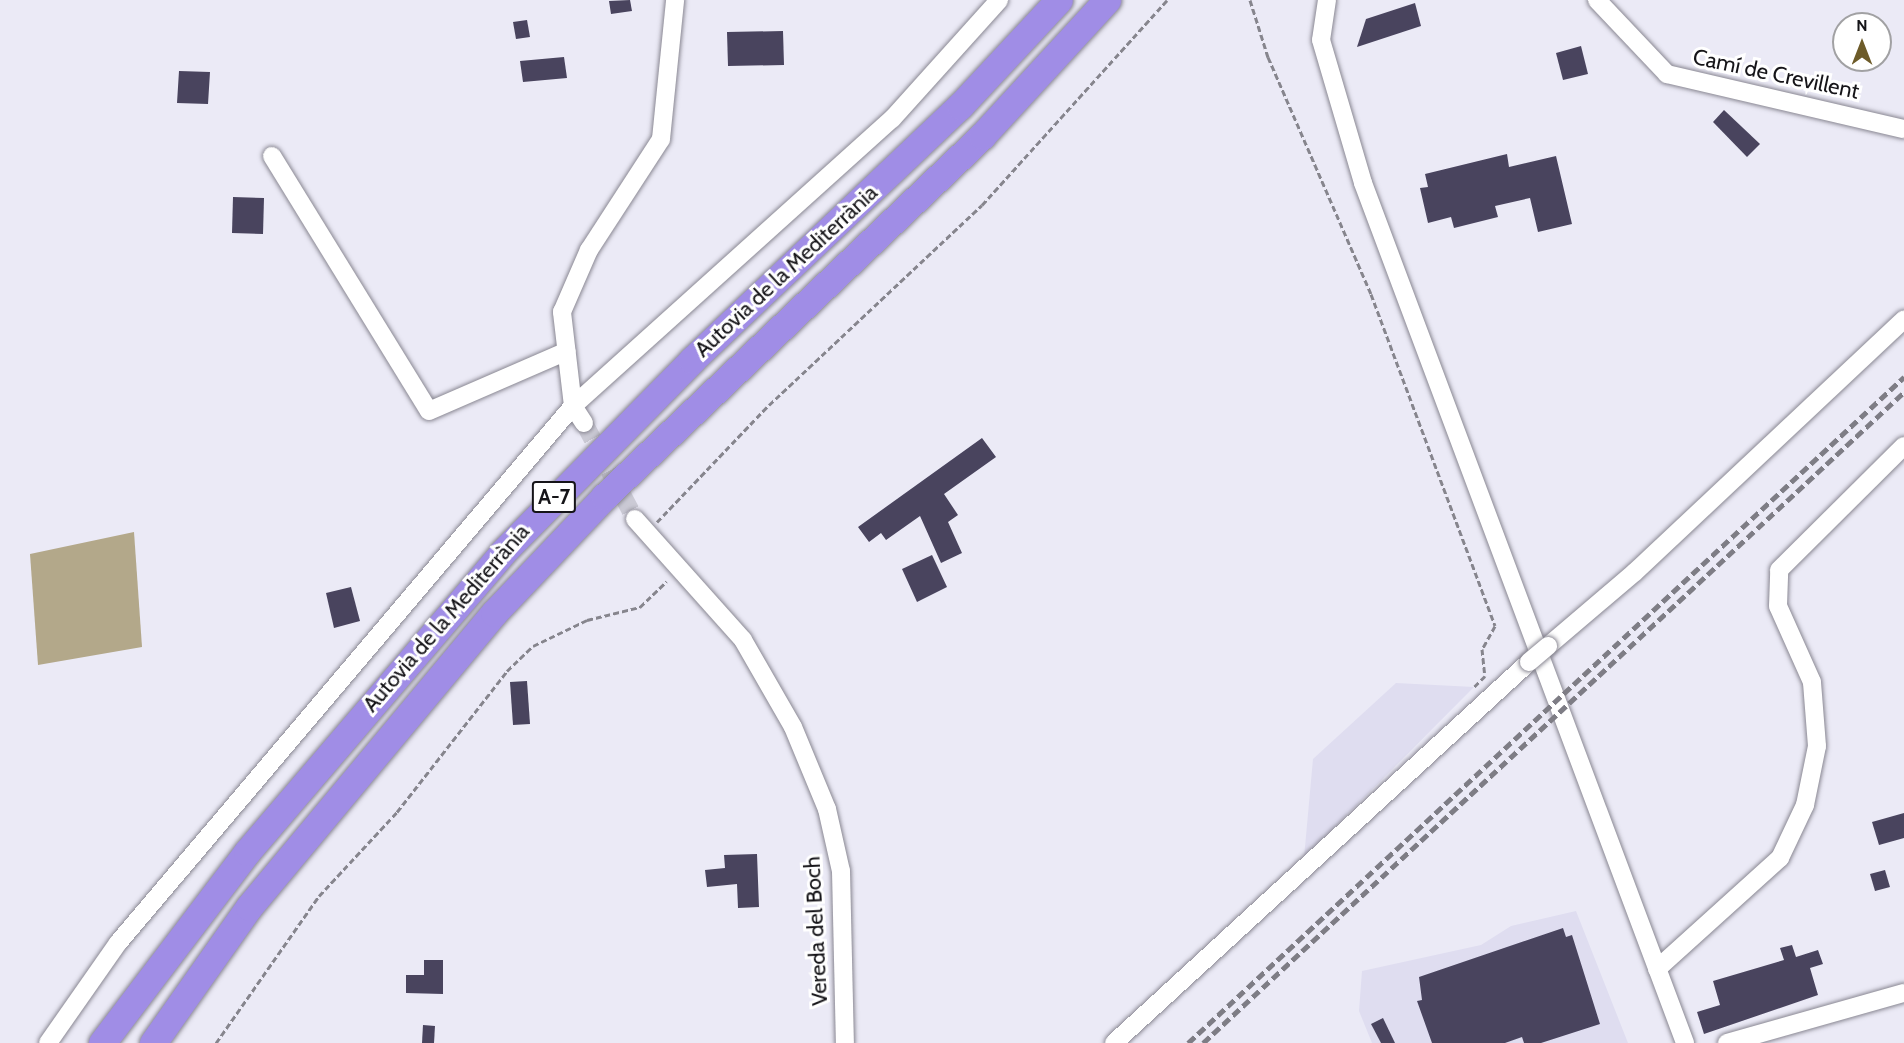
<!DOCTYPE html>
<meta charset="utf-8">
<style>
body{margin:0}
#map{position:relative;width:1904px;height:1043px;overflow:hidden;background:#ebeaf6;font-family:Cabin,sans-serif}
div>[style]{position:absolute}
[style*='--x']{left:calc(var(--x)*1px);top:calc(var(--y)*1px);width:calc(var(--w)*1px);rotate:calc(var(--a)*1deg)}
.built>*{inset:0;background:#dfddf0}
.water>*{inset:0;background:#b3a88a}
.building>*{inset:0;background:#49445e}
.minor-tunnel>*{height:18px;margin-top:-9px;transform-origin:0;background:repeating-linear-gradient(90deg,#cbcad5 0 18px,transparent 0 27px)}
.path>*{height:3px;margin-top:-1.5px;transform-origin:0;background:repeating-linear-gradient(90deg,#86858d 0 6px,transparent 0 9px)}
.roads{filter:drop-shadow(0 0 2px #898792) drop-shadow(0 0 2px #898792)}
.minor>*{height:18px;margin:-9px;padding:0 9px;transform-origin:9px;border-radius:9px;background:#fff}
.highway>*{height:27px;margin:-13.5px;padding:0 13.5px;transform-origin:13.5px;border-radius:13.5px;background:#a08de6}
.rail>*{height:4.5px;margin-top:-2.25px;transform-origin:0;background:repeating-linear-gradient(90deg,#7e7d85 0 9px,transparent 0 13.5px)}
.bridges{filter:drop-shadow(0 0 2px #898792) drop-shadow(0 0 2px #898792)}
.minor-bridge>*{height:18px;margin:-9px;padding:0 9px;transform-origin:9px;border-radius:9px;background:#fff}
span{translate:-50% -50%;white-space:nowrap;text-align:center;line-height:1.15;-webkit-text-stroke:6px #fff;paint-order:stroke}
.shield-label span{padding:2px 4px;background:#fff;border:2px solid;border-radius:4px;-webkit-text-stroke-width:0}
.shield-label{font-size:21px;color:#151418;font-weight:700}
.street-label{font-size:22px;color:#151418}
.north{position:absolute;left:1832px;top:12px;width:60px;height:60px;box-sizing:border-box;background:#fff;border:2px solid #a1a1a3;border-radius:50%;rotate:0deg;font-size:16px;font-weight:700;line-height:24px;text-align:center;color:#151418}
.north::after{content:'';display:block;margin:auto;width:21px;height:27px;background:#6d5b29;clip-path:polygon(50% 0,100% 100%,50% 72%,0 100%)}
</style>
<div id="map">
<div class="built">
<i style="clip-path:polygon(1396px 683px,1474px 687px,1304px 858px,1313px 759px)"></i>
<i style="clip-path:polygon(1576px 911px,1628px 1043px,1372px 1043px,1359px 1011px,1362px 971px,1481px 945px,1511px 926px)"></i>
</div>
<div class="water">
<i style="clip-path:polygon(134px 532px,142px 647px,38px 665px,30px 554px)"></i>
</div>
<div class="building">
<i style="clip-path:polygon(630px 0,632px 11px,611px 14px,609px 1px)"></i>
<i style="clip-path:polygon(1415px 3px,1421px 26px,1357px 47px,1366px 19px)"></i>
<i style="clip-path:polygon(527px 20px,530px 37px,516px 39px,513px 22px)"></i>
<i style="clip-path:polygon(783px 31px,784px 65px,728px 66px,727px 32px)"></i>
<i style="clip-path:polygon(1581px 46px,1588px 74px,1563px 80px,1556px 53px)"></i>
<i style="clip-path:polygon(564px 57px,567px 78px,523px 82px,520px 61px)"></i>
<i style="clip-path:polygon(179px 71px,210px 72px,208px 104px,177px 103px)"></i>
<i style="clip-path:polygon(1724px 110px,1760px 144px,1747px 157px,1713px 122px)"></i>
<i style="clip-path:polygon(1507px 154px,1509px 167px,1556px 156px,1572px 224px,1538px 232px,1530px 198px,1495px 206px,1498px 217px,1454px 228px,1451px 217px,1428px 223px,1420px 188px,1428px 187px,1425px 174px)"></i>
<i style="clip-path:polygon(233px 197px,264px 198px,263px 234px,232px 233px)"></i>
<i style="clip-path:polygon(982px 438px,996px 457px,944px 494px,958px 515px,948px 522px,962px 553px,941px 563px,920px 516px,886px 540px,881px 533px,869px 542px,858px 527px)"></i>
<i style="clip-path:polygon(932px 555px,947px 587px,917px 602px,902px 569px)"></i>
<i style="clip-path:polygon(351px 587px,360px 621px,334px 628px,326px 593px)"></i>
<i style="clip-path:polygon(527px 681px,530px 724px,513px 725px,510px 682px)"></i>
<i style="clip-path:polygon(1904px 813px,1904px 838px,1879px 845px,1872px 822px)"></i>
<i style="clip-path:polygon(757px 854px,759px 907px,738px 908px,737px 884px,707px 887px,705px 870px,725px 868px,724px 855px)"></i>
<i style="clip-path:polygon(1885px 870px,1890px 887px,1875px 891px,1870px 874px)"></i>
<i style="clip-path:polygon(1563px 928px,1566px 937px,1572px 935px,1600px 1024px,1541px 1043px,1524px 1043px,1522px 1037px,1505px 1043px,1432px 1043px,1417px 1001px,1422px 1000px,1419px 977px)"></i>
<i style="clip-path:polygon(1792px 945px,1796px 957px,1818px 950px,1823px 964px,1810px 968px,1818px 995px,1704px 1034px,1697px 1012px,1720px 1005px,1713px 981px,1784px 960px,1780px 948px)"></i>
<i style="clip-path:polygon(424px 960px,443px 960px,443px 994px,406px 993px,406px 975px,424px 975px)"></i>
<i style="clip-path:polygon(1383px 1018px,1395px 1043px,1381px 1043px,1371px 1024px)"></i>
<i style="clip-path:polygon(423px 1025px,435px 1026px,434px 1043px,422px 1043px)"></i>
</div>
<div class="minor-tunnel">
<i style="--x:584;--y:423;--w:109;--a:62"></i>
</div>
<div class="path">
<i style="--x:1250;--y:0;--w:60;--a:72.5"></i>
<i style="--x:1268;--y:57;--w:258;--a:66.5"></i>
<i style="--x:1371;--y:294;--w:354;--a:69.5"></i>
<i style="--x:1495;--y:626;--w:26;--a:119"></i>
<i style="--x:1482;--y:649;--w:27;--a:84"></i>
<i style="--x:1485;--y:676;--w:16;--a:135"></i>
<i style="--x:657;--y:522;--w:162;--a:-46.3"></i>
<i style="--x:769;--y:405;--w:292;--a:-43.2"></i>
<i style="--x:982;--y:205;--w:276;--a:-47.9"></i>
<i style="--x:216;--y:1043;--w:179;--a:-55"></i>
<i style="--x:319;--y:896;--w:115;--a:-47.1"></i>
<i style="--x:397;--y:812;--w:179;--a:-52"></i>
<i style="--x:507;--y:671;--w:36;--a:-44"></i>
<i style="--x:533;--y:646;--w:60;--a:-25.7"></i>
<i style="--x:587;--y:620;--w:55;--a:-13.8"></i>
<i style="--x:640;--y:607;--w:37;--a:-44"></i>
</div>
<div class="roads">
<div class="minor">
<i style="--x:1327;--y:0;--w:40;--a:98.5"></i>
<i style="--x:1321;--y:40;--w:149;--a:73.6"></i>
<i style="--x:1363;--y:183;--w:918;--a:69.47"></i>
<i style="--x:1597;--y:0;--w:102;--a:46.6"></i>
<i style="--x:1667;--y:74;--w:243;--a:13.1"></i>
<i style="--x:272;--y:156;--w:299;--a:58.4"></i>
<i style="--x:429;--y:411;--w:150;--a:-23.5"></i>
<i style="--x:584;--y:423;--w:20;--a:-123"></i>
<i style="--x:573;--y:406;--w:95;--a:-96.7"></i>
<i style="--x:562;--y:312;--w:68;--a:-66.5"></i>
<i style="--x:589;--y:250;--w:132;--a:-57"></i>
<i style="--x:661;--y:139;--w:140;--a:-84.2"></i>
<i style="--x:635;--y:519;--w:162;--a:48.2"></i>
<i style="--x:743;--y:640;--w:100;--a:60.1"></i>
<i style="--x:793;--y:727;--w:89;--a:67.5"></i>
<i style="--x:827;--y:809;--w:64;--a:77.3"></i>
<i style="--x:841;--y:871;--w:172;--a:88.7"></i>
<i style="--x:1548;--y:646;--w:114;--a:-40.4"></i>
<i style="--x:1635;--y:572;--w:369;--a:-43.2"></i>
<i style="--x:1657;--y:969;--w:166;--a:-42.1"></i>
<i style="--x:1780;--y:858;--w:59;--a:-64.7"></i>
<i style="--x:1805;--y:805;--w:60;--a:-78.5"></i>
<i style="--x:1817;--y:746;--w:64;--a:-94.5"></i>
<i style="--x:1812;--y:682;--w:83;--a:-114.1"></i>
<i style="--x:1778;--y:606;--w:36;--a:-88"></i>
<i style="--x:1779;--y:570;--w:176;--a:-44.8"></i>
<i style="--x:48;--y:1043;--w:122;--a:-55"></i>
<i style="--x:118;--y:943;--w:704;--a:-49.73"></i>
<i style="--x:573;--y:406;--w:429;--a:-42"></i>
<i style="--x:892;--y:119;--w:160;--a:-48"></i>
<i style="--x:1114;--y:1043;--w:563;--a:-42.55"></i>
<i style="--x:1727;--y:1043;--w:184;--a:-15.8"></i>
</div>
<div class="highway">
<i style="--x:102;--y:1043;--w:240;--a:-52.8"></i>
<i style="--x:247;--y:852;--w:393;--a:-49.5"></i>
<i style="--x:502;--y:553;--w:271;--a:-45.4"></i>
<i style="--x:692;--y:360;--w:369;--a:-43.5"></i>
<i style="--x:960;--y:106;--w:145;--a:-47"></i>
<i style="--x:153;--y:1043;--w:166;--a:-54.8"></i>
<i style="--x:249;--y:907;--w:383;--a:-50.2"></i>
<i style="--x:494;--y:613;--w:160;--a:-46.5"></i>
<i style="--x:604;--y:497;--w:523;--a:-43.68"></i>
<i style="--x:982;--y:136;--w:185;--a:-47.4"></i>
</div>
</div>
<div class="rail">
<i style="--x:1188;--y:1043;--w:978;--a:-42.93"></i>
<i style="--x:1203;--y:1043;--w:957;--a:-42.88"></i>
</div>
<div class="bridges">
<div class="minor-bridge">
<i style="--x:1529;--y:662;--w:25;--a:-40"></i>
</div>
</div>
<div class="shield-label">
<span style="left:554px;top:497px">A-7</span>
</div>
<div class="street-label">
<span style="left:1776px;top:74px;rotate:12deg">Camí de Crevillent</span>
<span style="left:786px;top:271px;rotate:-43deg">Autovia de la Mediterrània</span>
<span style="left:446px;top:618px;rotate:-49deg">Autovia de la Mediterrània</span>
<span style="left:816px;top:931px;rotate:-93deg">Vereda del Boch</span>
</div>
<div class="north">N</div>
</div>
